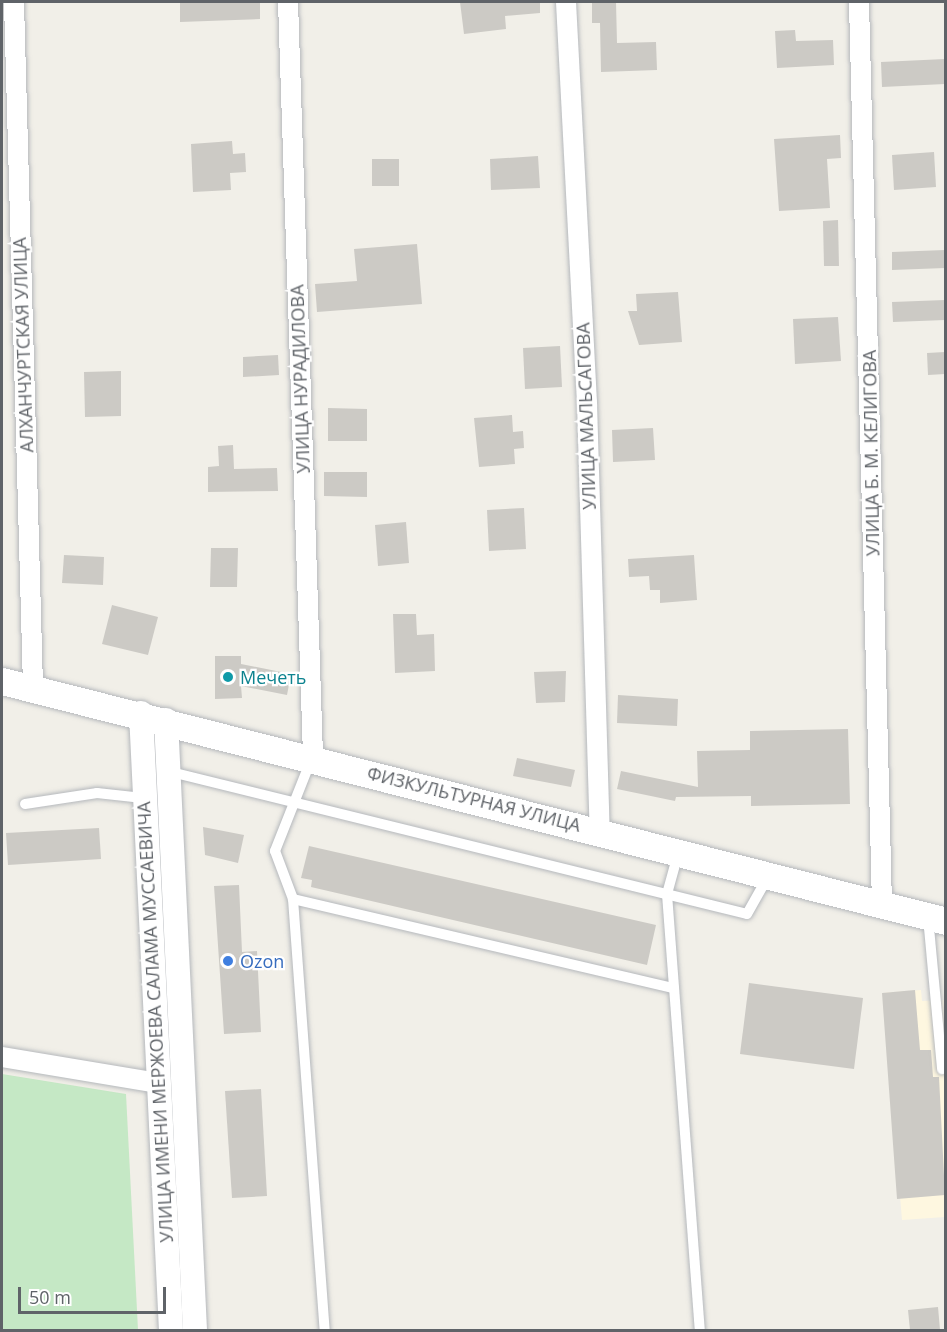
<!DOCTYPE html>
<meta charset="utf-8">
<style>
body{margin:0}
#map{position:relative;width:947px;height:1332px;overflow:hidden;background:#f1efe8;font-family:"Open Sans",sans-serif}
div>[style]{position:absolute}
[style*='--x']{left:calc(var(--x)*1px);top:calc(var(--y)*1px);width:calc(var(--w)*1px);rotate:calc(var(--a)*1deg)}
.commercial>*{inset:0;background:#fef7e0}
.green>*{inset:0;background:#c5e8c5}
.building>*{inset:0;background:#cccac5}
.roads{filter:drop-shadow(0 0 2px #b5b8bc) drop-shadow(0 0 2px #b5b8bc)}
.service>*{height:10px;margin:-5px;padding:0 5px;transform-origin:5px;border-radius:5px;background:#fff}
.minor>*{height:20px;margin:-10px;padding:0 10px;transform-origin:10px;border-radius:10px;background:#fff}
.tertiary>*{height:24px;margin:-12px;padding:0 12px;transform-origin:12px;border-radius:12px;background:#fff}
.secondary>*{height:27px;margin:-13.5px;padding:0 13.5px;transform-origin:13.5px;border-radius:13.5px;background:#fff}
.dots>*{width:16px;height:16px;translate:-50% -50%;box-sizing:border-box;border:3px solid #fff;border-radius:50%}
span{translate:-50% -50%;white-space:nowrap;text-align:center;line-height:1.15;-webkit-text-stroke:4.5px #fff;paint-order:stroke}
.street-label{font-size:18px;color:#5f6368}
.culture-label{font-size:18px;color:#0d838f}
.left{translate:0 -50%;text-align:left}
.shop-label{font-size:18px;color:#366cbe}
.frame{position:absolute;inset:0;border:3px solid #5f6368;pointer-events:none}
.scale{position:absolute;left:18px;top:1287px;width:148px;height:27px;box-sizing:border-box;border:3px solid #5f6368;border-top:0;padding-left:8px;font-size:18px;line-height:21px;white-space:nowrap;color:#5f6368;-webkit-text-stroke:4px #fff;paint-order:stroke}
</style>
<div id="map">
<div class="commercial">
<i style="clip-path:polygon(921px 990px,922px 1001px,945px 1000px,945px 1217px,902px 1220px,883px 993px)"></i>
</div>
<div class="green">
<i style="clip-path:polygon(2px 1074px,126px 1094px,138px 1330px,2px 1330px)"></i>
</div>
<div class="building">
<i style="clip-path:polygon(180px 2px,260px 2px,260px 19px,180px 22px)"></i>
<i style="clip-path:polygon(460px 2px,540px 2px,540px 13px,505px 16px,506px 29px,464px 34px)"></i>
<i style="clip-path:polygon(592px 2px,616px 2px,617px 43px,656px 42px,657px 70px,601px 72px,600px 23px,592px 23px)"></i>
<i style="clip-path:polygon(795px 30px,796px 41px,833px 40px,834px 65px,777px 68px,775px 31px)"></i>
<i style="clip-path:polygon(945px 59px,945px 84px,882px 87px,881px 62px)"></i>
<i style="clip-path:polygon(840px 135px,841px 158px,827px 159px,830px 208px,779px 211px,774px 139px)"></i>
<i style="clip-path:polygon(232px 141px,233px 154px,245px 153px,246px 172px,230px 173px,231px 190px,193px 192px,191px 144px)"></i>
<i style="clip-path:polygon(934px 152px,936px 187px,894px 190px,892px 155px)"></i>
<i style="clip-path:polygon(538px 156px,540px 188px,491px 190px,490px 159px)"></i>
<i style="clip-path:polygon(372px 159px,399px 159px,399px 186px,372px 186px)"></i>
<i style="clip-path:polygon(838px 220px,839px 266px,824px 266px,823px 221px)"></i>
<i style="clip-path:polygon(417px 244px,422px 304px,317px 312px,315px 284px,357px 281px,354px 249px)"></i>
<i style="clip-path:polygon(945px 250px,945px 268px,892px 270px,892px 252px)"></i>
<i style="clip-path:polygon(678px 292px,682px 342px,639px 345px,628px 311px,637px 311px,636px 294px)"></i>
<i style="clip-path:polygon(945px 300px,945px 320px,893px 322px,892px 302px)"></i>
<i style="clip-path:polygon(838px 317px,841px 361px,795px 364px,793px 319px)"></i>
<i style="clip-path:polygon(560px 346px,562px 387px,525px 389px,523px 348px)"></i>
<i style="clip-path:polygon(945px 352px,945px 374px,928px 375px,927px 353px)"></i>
<i style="clip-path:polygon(278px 355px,279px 375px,243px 377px,243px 357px)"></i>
<i style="clip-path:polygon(121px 371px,121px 416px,85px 417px,84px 372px)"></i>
<i style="clip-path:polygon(328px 408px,367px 409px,367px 441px,328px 441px)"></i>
<i style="clip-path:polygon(512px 415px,513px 432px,523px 431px,524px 448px,514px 449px,515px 464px,479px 467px,474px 418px)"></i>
<i style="clip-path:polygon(653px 428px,655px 460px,613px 462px,612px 430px)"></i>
<i style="clip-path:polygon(233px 445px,234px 469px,277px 468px,278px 491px,208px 492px,208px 467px,219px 466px,218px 446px)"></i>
<i style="clip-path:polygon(324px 472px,367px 472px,367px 497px,324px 496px)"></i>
<i style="clip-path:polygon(524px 508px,526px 549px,489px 551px,487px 510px)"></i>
<i style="clip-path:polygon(406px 522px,409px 563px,378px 566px,375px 525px)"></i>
<i style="clip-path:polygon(211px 548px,238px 548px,237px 587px,210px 587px)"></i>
<i style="clip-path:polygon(64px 555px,104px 557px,103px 585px,62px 583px)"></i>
<i style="clip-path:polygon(694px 555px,697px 600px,660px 603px,660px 590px,650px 590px,649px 576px,629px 577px,628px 559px)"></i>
<i style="clip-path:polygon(112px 605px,158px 617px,148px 655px,102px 644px)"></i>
<i style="clip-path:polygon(393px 614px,416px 614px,417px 635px,434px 634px,435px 671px,395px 673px)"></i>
<i style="clip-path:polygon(215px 656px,241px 656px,241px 664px,291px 674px,287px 695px,241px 686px,242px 698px,215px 699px)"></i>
<i style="clip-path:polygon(566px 671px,565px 702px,536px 703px,534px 672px)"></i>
<i style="clip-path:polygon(618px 695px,678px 699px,677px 726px,617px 723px)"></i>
<i style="clip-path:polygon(848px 729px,850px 804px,751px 806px,751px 796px,676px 797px,675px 801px,617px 789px,621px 771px,698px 787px,697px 751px,750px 750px,750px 731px)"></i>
<i style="clip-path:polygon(517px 758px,575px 770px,571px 787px,513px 776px)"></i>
<i style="clip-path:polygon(203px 827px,244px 835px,238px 863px,205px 855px)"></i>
<i style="clip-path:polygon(99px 828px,101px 859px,8px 865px,6px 833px)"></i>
<i style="clip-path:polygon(309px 846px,656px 925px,647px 965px,311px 887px,312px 880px,301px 878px)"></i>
<i style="clip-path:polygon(239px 885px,242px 952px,257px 951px,261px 1032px,224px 1034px,214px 886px)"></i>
<i style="clip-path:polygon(749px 983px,863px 998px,854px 1069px,740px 1054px)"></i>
<i style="clip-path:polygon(915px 990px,920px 1050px,931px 1050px,933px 1077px,939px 1077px,945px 1195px,897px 1199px,882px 993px)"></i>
<i style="clip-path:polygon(261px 1089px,267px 1196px,232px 1198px,225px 1091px)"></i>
<i style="clip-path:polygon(938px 1307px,940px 1330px,910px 1330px,908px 1310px)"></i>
</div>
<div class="roads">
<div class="service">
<i style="--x:311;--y:760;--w:98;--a:111.6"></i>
<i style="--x:275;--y:851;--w:51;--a:69.4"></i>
<i style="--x:293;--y:899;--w:432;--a:85.8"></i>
<i style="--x:167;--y:771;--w:597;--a:13.85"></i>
<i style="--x:747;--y:914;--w:45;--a:-60.6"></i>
<i style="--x:25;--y:804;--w:73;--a:-8.7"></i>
<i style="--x:97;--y:793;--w:46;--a:6.2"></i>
<i style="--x:678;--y:854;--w:41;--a:105.4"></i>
<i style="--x:667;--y:894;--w:437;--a:85.7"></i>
<i style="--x:293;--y:899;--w:390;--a:13.2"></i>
<i style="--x:928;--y:917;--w:153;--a:84.7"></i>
</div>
<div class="minor">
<i style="--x:14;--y:2;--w:686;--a:88.41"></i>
<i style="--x:288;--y:2;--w:755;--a:88.1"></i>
<i style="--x:566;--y:2;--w:402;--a:87"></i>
<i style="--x:587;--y:403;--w:428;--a:88.3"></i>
<i style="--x:859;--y:2;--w:902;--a:88.54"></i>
<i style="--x:2;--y:1057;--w:158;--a:9.5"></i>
</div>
<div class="tertiary">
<i style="--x:141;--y:713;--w:618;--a:87.22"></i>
<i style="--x:166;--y:720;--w:611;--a:87.28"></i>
</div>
<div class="secondary">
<i style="--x:2;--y:681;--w:974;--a:14.26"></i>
</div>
</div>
<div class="dots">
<i style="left:228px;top:677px;background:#0f9aa8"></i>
<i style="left:228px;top:961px;background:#3f7fe0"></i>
</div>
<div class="street-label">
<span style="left:23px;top:345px;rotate:-92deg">АЛХАНЧУРТСКАЯ УЛИЦА</span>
<span style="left:300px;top:379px;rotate:-92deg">УЛИЦА НУРАДИЛОВА</span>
<span style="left:586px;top:416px;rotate:-92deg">УЛИЦА МАЛЬСАГОВА</span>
<span style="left:871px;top:453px;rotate:-91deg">УЛИЦА Б. М. КЕЛИГОВА</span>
<span style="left:474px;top:799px;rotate:14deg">ФИЗКУЛЬТУРНАЯ УЛИЦА</span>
<span style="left:155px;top:1022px;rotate:-93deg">УЛИЦА ИМЕНИ МЕРЖОЕВА САЛАМА МУССАЕВИЧА</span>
</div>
<div class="culture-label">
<span class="left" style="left:240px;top:677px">Мечеть</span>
</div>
<div class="shop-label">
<span class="left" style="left:240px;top:961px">Ozon</span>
</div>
<div class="frame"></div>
<div class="scale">50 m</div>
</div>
